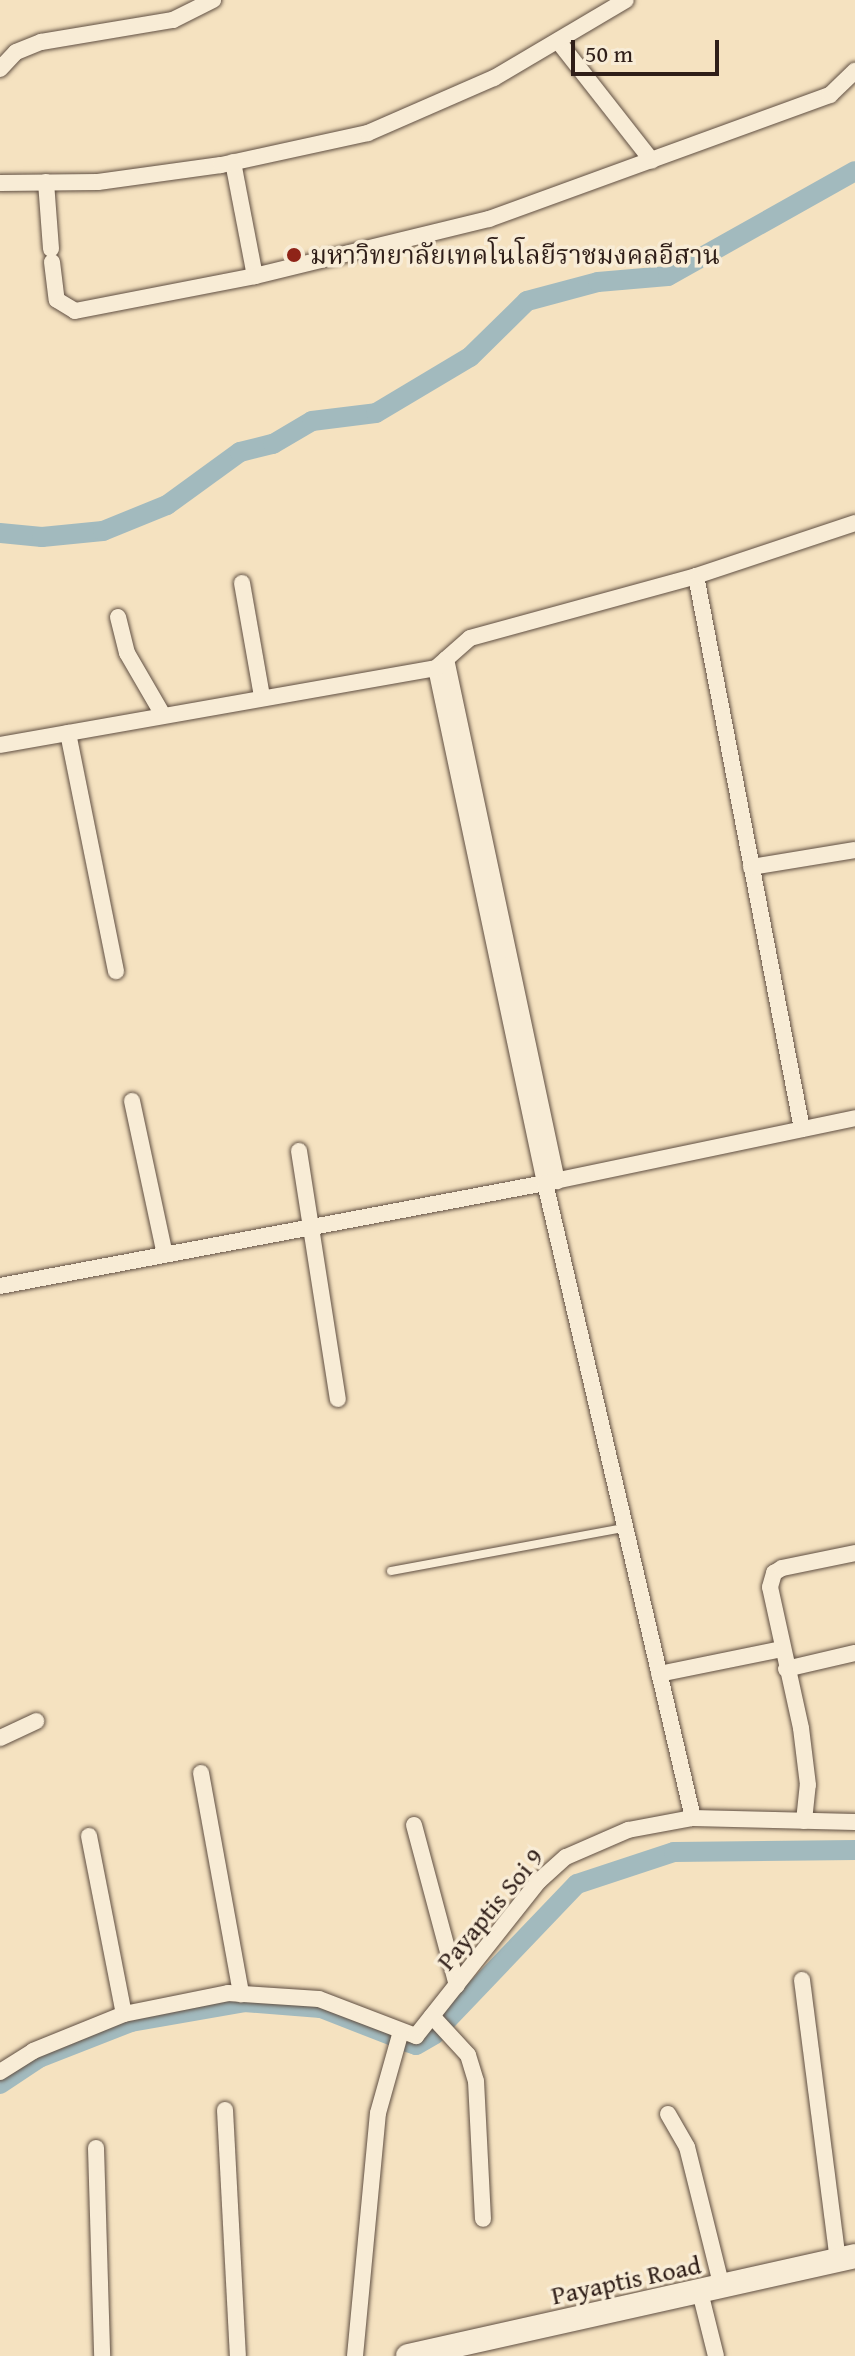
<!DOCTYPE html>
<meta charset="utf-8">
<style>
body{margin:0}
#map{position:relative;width:855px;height:2356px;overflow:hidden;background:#f5e2c0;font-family:"Gentium Book Plus","Noto Serif Thai",serif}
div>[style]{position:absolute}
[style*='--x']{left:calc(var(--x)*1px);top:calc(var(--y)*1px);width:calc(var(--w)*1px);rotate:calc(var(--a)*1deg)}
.canal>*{height:20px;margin:-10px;padding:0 10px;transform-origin:10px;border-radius:10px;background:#a2babe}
.roads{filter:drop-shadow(0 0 2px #604f42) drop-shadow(0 0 2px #604f42)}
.lane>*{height:8px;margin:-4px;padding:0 4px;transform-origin:4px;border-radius:4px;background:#f8ecd6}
.street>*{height:16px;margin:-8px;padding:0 8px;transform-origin:8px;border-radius:8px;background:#f8ecd6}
.secondary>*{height:24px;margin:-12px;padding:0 12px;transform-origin:12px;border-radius:12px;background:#f8ecd6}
.dots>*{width:22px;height:22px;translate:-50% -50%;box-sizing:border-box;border:4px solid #f8ecd6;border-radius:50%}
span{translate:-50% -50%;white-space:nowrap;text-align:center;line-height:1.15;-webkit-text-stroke:7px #f8ecd6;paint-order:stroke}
.poi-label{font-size:26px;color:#2f1e18}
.left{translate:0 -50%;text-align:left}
.street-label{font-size:26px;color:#2f1e18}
.scale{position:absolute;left:571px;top:40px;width:148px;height:36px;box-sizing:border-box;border:4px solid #2f1e18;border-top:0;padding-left:10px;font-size:24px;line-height:28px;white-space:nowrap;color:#2f1e18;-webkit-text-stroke:6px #f8ecd6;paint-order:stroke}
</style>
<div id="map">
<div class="canal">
<i style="--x:0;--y:533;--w:42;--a:5.4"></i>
<i style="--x:42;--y:537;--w:61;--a:-5.6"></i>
<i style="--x:103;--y:531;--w:69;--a:-22.1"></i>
<i style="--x:167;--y:505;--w:90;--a:-36"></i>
<i style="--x:240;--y:452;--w:34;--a:-14"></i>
<i style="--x:273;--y:444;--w:45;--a:-30.5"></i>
<i style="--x:312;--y:421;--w:64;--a:-7.1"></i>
<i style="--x:376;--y:413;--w:109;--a:-30.8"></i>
<i style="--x:470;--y:357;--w:80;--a:-44.5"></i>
<i style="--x:527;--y:301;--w:73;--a:-15"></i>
<i style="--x:598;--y:282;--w:70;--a:-4.9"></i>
<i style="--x:668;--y:276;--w:214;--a:-29.3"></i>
<i style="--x:445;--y:2022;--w:191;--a:-46.3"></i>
<i style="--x:577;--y:1884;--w:102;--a:-18.3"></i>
<i style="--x:674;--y:1852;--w:181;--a:-0.6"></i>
<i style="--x:407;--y:2042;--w:9;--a:18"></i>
<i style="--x:416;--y:2045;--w:22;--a:-30"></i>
<i style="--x:0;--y:2084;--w:47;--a:-33.7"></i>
<i style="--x:39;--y:2058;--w:99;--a:-21.4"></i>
<i style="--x:131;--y:2022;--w:115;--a:-10"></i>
<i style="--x:244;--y:2002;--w:77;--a:4.5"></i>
<i style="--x:321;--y:2008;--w:77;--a:21.3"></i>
</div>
<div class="roads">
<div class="lane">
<i style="--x:391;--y:1571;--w:237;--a:-10.5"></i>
</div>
<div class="street">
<i style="--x:558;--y:41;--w:152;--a:51.9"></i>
<i style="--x:0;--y:69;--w:23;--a:-47"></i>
<i style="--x:16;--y:52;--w:27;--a:-22"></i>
<i style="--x:41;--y:42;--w:134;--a:-9.5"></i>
<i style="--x:173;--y:20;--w:45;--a:-26.6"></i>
<i style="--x:233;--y:162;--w:116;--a:79.1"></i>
<i style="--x:46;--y:182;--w:67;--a:85.7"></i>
<i style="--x:0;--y:183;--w:98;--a:-0.6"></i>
<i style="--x:98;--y:182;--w:124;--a:-7.9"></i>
<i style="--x:221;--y:165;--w:150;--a:-12.3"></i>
<i style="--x:368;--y:133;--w:137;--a:-23.6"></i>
<i style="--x:494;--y:78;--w:153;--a:-30.6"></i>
<i style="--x:52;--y:262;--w:38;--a:83"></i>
<i style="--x:57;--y:300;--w:21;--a:31"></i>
<i style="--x:75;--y:311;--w:183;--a:-11"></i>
<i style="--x:255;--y:276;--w:241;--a:-13.7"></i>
<i style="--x:489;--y:219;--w:363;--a:-20"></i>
<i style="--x:830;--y:95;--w:35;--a:-44"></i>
<i style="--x:696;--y:576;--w:563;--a:79.15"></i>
<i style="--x:242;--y:583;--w:115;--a:80"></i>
<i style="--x:118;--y:617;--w:37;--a:76"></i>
<i style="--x:127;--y:653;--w:72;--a:59.9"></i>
<i style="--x:446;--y:659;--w:534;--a:78"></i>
<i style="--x:436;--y:668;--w:526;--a:78.05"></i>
<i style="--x:545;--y:1183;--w:652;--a:76.88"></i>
<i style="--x:68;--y:733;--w:243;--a:78.6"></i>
<i style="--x:0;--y:745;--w:443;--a:-10"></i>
<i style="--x:436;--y:668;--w:45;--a:-41.4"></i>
<i style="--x:470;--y:638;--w:234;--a:-15.3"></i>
<i style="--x:696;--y:576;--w:168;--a:-18.4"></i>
<i style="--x:751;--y:867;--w:105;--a:-9.3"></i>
<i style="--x:132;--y:1101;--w:157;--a:77.9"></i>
<i style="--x:299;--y:1151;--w:251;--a:81.1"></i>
<i style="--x:0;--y:1286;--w:555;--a:-10.7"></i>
<i style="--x:545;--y:1183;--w:317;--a:-11.8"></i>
<i style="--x:786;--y:1669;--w:71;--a:-13.1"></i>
<i style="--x:659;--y:1674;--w:126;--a:-11.5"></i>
<i style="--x:0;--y:1738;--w:40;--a:-25"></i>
<i style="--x:201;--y:1773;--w:225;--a:79.7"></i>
<i style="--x:804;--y:1821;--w:36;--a:-84"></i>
<i style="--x:808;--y:1785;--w:57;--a:-97"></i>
<i style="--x:801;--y:1728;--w:144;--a:-102.4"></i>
<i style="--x:770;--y:1587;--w:15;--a:-74"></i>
<i style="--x:774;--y:1573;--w:9;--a:-32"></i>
<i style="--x:782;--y:1568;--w:75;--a:-11.6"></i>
<i style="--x:414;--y:1825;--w:166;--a:75"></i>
<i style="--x:89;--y:1836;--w:181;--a:78.9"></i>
<i style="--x:802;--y:1980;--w:283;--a:82.7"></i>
<i style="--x:432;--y:2016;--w:53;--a:47.3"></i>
<i style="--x:468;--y:2055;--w:27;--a:73"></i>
<i style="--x:476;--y:2081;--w:138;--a:87.1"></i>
<i style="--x:0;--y:2072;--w:39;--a:-32"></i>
<i style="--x:33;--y:2051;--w:98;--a:-22.1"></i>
<i style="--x:124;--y:2014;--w:106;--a:-11.4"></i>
<i style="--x:228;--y:1993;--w:91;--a:3.8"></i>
<i style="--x:319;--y:1999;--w:104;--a:20.9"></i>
<i style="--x:416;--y:2036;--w:198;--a:-51.6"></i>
<i style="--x:539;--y:1881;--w:36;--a:-42"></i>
<i style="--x:566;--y:1857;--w:68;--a:-23.5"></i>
<i style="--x:628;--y:1830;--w:66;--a:-10.5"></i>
<i style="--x:693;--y:1818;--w:162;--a:1.4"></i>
<i style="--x:225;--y:2110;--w:246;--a:87"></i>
<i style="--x:668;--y:2114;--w:38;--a:60"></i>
<i style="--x:687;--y:2147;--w:144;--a:76"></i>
<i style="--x:96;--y:2148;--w:208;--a:88.3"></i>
<i style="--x:700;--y:2292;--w:66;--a:76"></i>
<i style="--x:355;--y:2356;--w:244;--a:-84.6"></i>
<i style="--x:378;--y:2113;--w:85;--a:-74.3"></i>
</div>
<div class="secondary">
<i style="--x:408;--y:2356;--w:458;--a:-12.6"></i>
</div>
</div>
<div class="dots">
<i style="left:294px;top:255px;background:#8f2418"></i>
</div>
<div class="poi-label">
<span class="left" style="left:310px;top:255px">มหาวิทยาลัยเทคโนโลยีราชมงคลอีสาน</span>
</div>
<div class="street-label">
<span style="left:490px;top:1909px;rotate:-50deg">Payaptis Soi 9</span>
<span style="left:626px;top:2280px;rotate:-12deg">Payaptis Road</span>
</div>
<div class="scale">50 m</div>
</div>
